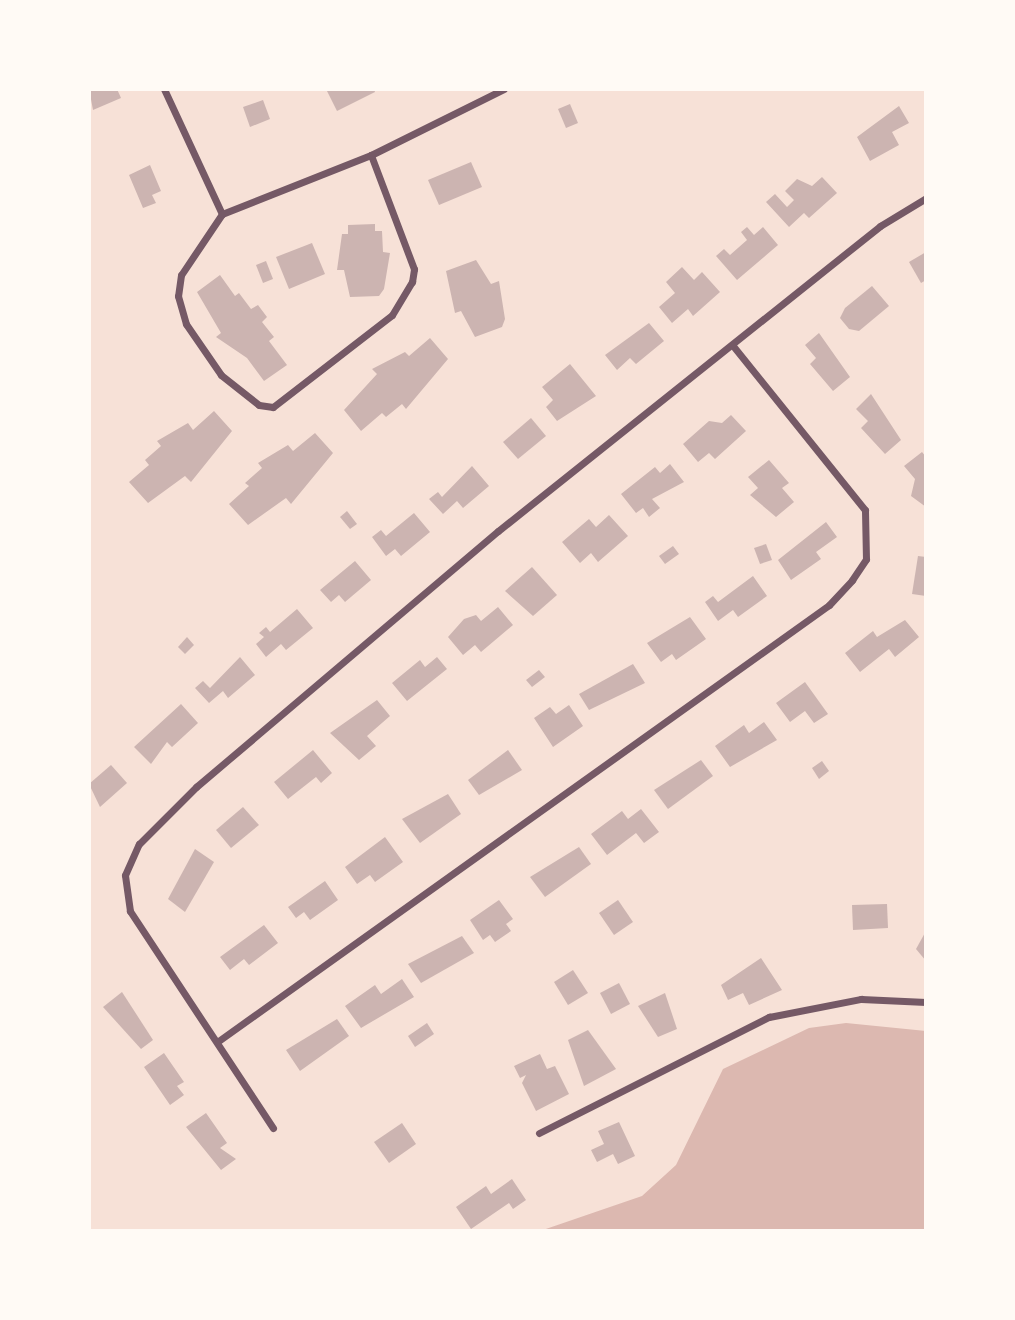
<!DOCTYPE html>
<style>
body{margin:0}
#map{position:relative;width:1015px;height:1320px;overflow:hidden;background:#f7e1d7;font-family:"Exo 2",sans-serif}
div>[style]{position:absolute}
[style*='--x']{left:calc(var(--x)*1px);top:calc(var(--y)*1px);width:calc(var(--w)*1px);rotate:calc(var(--a)*1deg)}
.water>*{inset:0;background:#dcb8b0}
.building>*{inset:0;background:#ccb4b1}
.minor>*{height:7px;margin:-3.5px;padding:0 3.5px;transform-origin:3.5px;border-radius:3.5px;background:#755966}
span{translate:-50% -50%;white-space:nowrap;text-align:center;line-height:1.15;-webkit-text-stroke:7px #fffaf5;paint-order:stroke}
.frame{position:absolute;inset:0;border:91px solid #fffaf5;pointer-events:none}
</style>
<div id="map">
<div class="water">
<i style="clip-path:polygon(846px 1023px,926px 1031px,926px 1231px,540px 1231px,642px 1196px,676px 1165px,723px 1069px,809px 1028px)"></i>
</div>
<div class="building">
<i style="clip-path:polygon(89px 89px,117px 89px,121px 98px,93px 110px)"></i>
<i style="clip-path:polygon(326px 89px,374px 89px,375px 92px,337px 111px)"></i>
<i style="clip-path:polygon(263px 100px,270px 119px,250px 127px,243px 107px)"></i>
<i style="clip-path:polygon(570px 104px,578px 123px,566px 128px,558px 109px)"></i>
<i style="clip-path:polygon(899px 106px,909px 123px,892px 132px,899px 145px,870px 161px,857px 137px)"></i>
<i style="clip-path:polygon(471px 162px,482px 187px,439px 205px,428px 180px)"></i>
<i style="clip-path:polygon(150px 165px,161px 191px,152px 195px,156px 203px,143px 208px,129px 175px)"></i>
<i style="clip-path:polygon(822px 177px,837px 193px,809px 218px,804px 213px,789px 227px,766px 202px,775px 194px,787px 207px,794px 200px,785px 191px,797px 179px,812px 186px)"></i>
<i style="clip-path:polygon(375px 224px,375px 231px,382px 231px,383px 252px,390px 253px,384px 289px,379px 296px,350px 297px,344px 270px,337px 270px,342px 234px,348px 234px,348px 225px)"></i>
<i style="clip-path:polygon(747px 227px,754px 235px,763px 227px,778px 245px,737px 280px,716px 256px,724px 249px,730px 255px,747px 240px,741px 232px)"></i>
<i style="clip-path:polygon(312px 243px,325px 274px,289px 289px,276px 257px)"></i>
<i style="clip-path:polygon(926px 252px,926px 280px,921px 283px,909px 262px)"></i>
<i style="clip-path:polygon(476px 260px,491px 284px,499px 281px,505px 319px,502px 327px,475px 337px,461px 311px,455px 313px,446px 271px)"></i>
<i style="clip-path:polygon(266px 261px,273px 279px,263px 283px,256px 265px)"></i>
<i style="clip-path:polygon(682px 267px,694px 280px,702px 272px,720px 292px,693px 316px,688px 309px,672px 323px,659px 307px,675px 293px,666px 282px)"></i>
<i style="clip-path:polygon(220px 275px,235px 296px,239px 293px,251px 309px,258px 305px,267px 317px,262px 322px,274px 337px,269px 341px,287px 365px,264px 381px,247px 358px,216px 337px,221px 333px,197px 292px)"></i>
<i style="clip-path:polygon(872px 286px,889px 306px,859px 331px,849px 329px,840px 318px,845px 308px)"></i>
<i style="clip-path:polygon(649px 323px,664px 341px,636px 364px,630px 358px,617px 370px,605px 355px)"></i>
<i style="clip-path:polygon(819px 333px,850px 377px,833px 391px,810px 364px,816px 358px,805px 345px)"></i>
<i style="clip-path:polygon(430px 338px,448px 359px,406px 409px,402px 404px,386px 417px,382px 413px,361px 431px,344px 410px,377px 374px,372px 369px,405px 352px,409px 356px)"></i>
<i style="clip-path:polygon(570px 364px,596px 396px,557px 421px,546px 407px,553px 400px,542px 387px)"></i>
<i style="clip-path:polygon(871px 394px,901px 440px,885px 454px,861px 428px,868px 421px,856px 409px)"></i>
<i style="clip-path:polygon(214px 411px,232px 431px,191px 482px,185px 476px,148px 503px,129px 482px,149px 465px,145px 460px,161px 446px,157px 441px,188px 423px,193px 430px)"></i>
<i style="clip-path:polygon(731px 415px,746px 431px,715px 459px,709px 453px,698px 462px,683px 444px,709px 421px,722px 423px)"></i>
<i style="clip-path:polygon(531px 418px,546px 436px,518px 459px,503px 442px)"></i>
<i style="clip-path:polygon(315px 433px,333px 453px,291px 504px,286px 498px,248px 525px,229px 504px,249px 486px,245px 483px,262px 468px,258px 463px,288px 445px,293px 451px)"></i>
<i style="clip-path:polygon(922px 452px,926px 457px,926px 507px,911px 496px,915px 479px,904px 466px)"></i>
<i style="clip-path:polygon(769px 460px,789px 483px,782px 488px,794px 502px,776px 517px,750px 495px,758px 488px,748px 477px)"></i>
<i style="clip-path:polygon(670px 464px,684px 482px,652px 499px,660px 508px,649px 517px,643px 508px,636px 513px,621px 494px,655px 467px,660px 473px)"></i>
<i style="clip-path:polygon(472px 466px,489px 486px,463px 508px,457px 501px,443px 514px,429px 499px,438px 492px,442px 497px)"></i>
<i style="clip-path:polygon(347px 511px,357px 524px,350px 529px,340px 517px)"></i>
<i style="clip-path:polygon(414px 513px,430px 532px,401px 556px,395px 549px,386px 556px,372px 537px,381px 530px,386px 536px)"></i>
<i style="clip-path:polygon(609px 515px,628px 536px,598px 562px,591px 553px,580px 563px,562px 542px,589px 519px,596px 527px)"></i>
<i style="clip-path:polygon(826px 522px,837px 537px,816px 552px,821px 559px,791px 580px,778px 560px)"></i>
<i style="clip-path:polygon(766px 544px,772px 560px,760px 564px,754px 548px)"></i>
<i style="clip-path:polygon(673px 546px,679px 554px,665px 564px,659px 556px)"></i>
<i style="clip-path:polygon(918px 556px,926px 557px,926px 596px,912px 594px)"></i>
<i style="clip-path:polygon(355px 561px,371px 580px,345px 602px,339px 595px,331px 602px,320px 590px)"></i>
<i style="clip-path:polygon(532px 567px,557px 595px,533px 616px,505px 591px)"></i>
<i style="clip-path:polygon(753px 576px,767px 596px,738px 617px,733px 610px,718px 621px,705px 602px,713px 596px,718px 602px)"></i>
<i style="clip-path:polygon(498px 607px,513px 625px,481px 652px,475px 645px,463px 655px,448px 637px,464px 619px,476px 615px,481px 621px)"></i>
<i style="clip-path:polygon(297px 609px,313px 628px,286px 650px,281px 644px,266px 657px,256px 644px,264px 637px,259px 633px,266px 627px,270px 632px)"></i>
<i style="clip-path:polygon(690px 617px,706px 639px,676px 660px,672px 654px,661px 662px,647px 643px)"></i>
<i style="clip-path:polygon(905px 620px,919px 637px,895px 657px,889px 649px,860px 672px,845px 653px,873px 631px,877px 637px)"></i>
<i style="clip-path:polygon(187px 637px,194px 645px,185px 654px,178px 647px)"></i>
<i style="clip-path:polygon(240px 657px,255px 675px,228px 698px,223px 691px,209px 703px,195px 688px,203px 681px,210px 688px)"></i>
<i style="clip-path:polygon(437px 657px,447px 669px,407px 701px,392px 683px,420px 660px,425px 667px)"></i>
<i style="clip-path:polygon(633px 664px,645px 683px,589px 710px,579px 694px)"></i>
<i style="clip-path:polygon(539px 670px,545px 677px,532px 687px,526px 680px)"></i>
<i style="clip-path:polygon(805px 682px,828px 714px,814px 723px,805px 711px,790px 722px,776px 703px)"></i>
<i style="clip-path:polygon(377px 700px,390px 716px,367px 736px,376px 746px,359px 760px,330px 733px)"></i>
<i style="clip-path:polygon(181px 704px,198px 723px,172px 747px,167px 742px,151px 764px,134px 747px)"></i>
<i style="clip-path:polygon(569px 705px,583px 726px,553px 747px,534px 718px,550px 707px,556px 714px)"></i>
<i style="clip-path:polygon(764px 722px,777px 740px,730px 767px,715px 746px,744px 725px,749px 733px)"></i>
<i style="clip-path:polygon(313px 750px,332px 773px,321px 783px,316px 777px,288px 799px,274px 782px)"></i>
<i style="clip-path:polygon(508px 750px,522px 770px,479px 795px,468px 780px)"></i>
<i style="clip-path:polygon(701px 760px,713px 776px,668px 809px,654px 790px)"></i>
<i style="clip-path:polygon(822px 761px,829px 771px,819px 779px,812px 768px)"></i>
<i style="clip-path:polygon(111px 765px,127px 783px,100px 807px,89px 784px)"></i>
<i style="clip-path:polygon(448px 794px,461px 814px,420px 843px,402px 819px)"></i>
<i style="clip-path:polygon(243px 807px,259px 825px,231px 848px,216px 830px)"></i>
<i style="clip-path:polygon(641px 809px,659px 832px,644px 843px,636px 833px,607px 855px,591px 834px,622px 811px,628px 819px)"></i>
<i style="clip-path:polygon(385px 837px,403px 862px,375px 882px,370px 875px,357px 884px,345px 867px)"></i>
<i style="clip-path:polygon(579px 847px,591px 864px,545px 897px,530px 877px)"></i>
<i style="clip-path:polygon(195px 849px,214px 862px,185px 912px,168px 899px)"></i>
<i style="clip-path:polygon(325px 881px,338px 900px,310px 920px,304px 912px,296px 918px,288px 907px)"></i>
<i style="clip-path:polygon(499px 900px,513px 919px,506px 924px,511px 931px,495px 942px,490px 935px,483px 940px,470px 920px)"></i>
<i style="clip-path:polygon(618px 900px,633px 922px,614px 935px,599px 913px)"></i>
<i style="clip-path:polygon(887px 904px,888px 928px,853px 930px,852px 905px)"></i>
<i style="clip-path:polygon(264px 925px,278px 943px,249px 965px,244px 959px,230px 970px,220px 957px)"></i>
<i style="clip-path:polygon(926px 931px,926px 961px,916px 949px)"></i>
<i style="clip-path:polygon(462px 936px,474px 953px,421px 983px,408px 964px)"></i>
<i style="clip-path:polygon(761px 958px,782px 990px,749px 1005px,743px 993px,728px 1000px,721px 985px)"></i>
<i style="clip-path:polygon(573px 970px,588px 993px,568px 1005px,554px 982px)"></i>
<i style="clip-path:polygon(402px 979px,414px 997px,361px 1028px,345px 1006px,375px 985px,381px 994px)"></i>
<i style="clip-path:polygon(619px 983px,630px 1004px,611px 1014px,600px 993px)"></i>
<i style="clip-path:polygon(122px 992px,153px 1040px,141px 1049px,103px 1007px)"></i>
<i style="clip-path:polygon(665px 993px,677px 1029px,658px 1037px,638px 1006px)"></i>
<i style="clip-path:polygon(337px 1019px,349px 1036px,300px 1071px,286px 1050px)"></i>
<i style="clip-path:polygon(427px 1023px,434px 1034px,415px 1047px,408px 1036px)"></i>
<i style="clip-path:polygon(588px 1030px,616px 1069px,584px 1086px,568px 1040px)"></i>
<i style="clip-path:polygon(164px 1053px,184px 1082px,177px 1086px,184px 1095px,170px 1105px,144px 1067px)"></i>
<i style="clip-path:polygon(540px 1054px,547px 1069px,555px 1066px,569px 1094px,536px 1111px,522px 1083px,526px 1075px,520px 1078px,514px 1066px)"></i>
<i style="clip-path:polygon(206px 1113px,227px 1143px,220px 1148px,236px 1159px,221px 1170px,186px 1127px)"></i>
<i style="clip-path:polygon(619px 1122px,635px 1156px,618px 1164px,613px 1154px,597px 1162px,591px 1150px,604px 1144px,598px 1131px)"></i>
<i style="clip-path:polygon(402px 1123px,416px 1144px,389px 1163px,374px 1142px)"></i>
<i style="clip-path:polygon(512px 1179px,526px 1200px,513px 1209px,509px 1203px,471px 1229px,456px 1207px,486px 1186px,491px 1194px)"></i>
</div>
<div class="minor">
<i style="--x:164;--y:89;--w:138;--a:65.1"></i>
<i style="--x:222;--y:214;--w:73;--a:123.9"></i>
<i style="--x:181;--y:275;--w:21;--a:98"></i>
<i style="--x:178;--y:296;--w:29;--a:74"></i>
<i style="--x:186;--y:324;--w:62;--a:55.5"></i>
<i style="--x:221;--y:375;--w:48;--a:38.3"></i>
<i style="--x:259;--y:405;--w:14;--a:8"></i>
<i style="--x:273;--y:407;--w:150;--a:-37.7"></i>
<i style="--x:392;--y:315;--w:39;--a:-59"></i>
<i style="--x:412;--y:282;--w:13;--a:-81"></i>
<i style="--x:414;--y:269;--w:122;--a:-110.7"></i>
<i style="--x:222;--y:214;--w:160;--a:-21.6"></i>
<i style="--x:371;--y:155;--w:148;--a:-26.4"></i>
<i style="--x:217;--y:1042;--w:752;--a:-35.53"></i>
<i style="--x:829;--y:605;--w:34;--a:-47"></i>
<i style="--x:852;--y:580;--w:25;--a:-56"></i>
<i style="--x:866;--y:559;--w:49;--a:-91.2"></i>
<i style="--x:865;--y:510;--w:209;--a:-128.8"></i>
<i style="--x:273;--y:1128;--w:260;--a:-123.4"></i>
<i style="--x:130;--y:911;--w:36;--a:-98"></i>
<i style="--x:125;--y:875;--w:34;--a:-66"></i>
<i style="--x:139;--y:844;--w:81;--a:-45"></i>
<i style="--x:196;--y:787;--w:396;--a:-40.3"></i>
<i style="--x:498;--y:531;--w:489;--a:-38.6"></i>
<i style="--x:880;--y:226;--w:54;--a:-31.3"></i>
<i style="--x:539;--y:1133;--w:258;--a:-26.8"></i>
<i style="--x:769;--y:1017;--w:94;--a:-11.1"></i>
<i style="--x:861;--y:999;--w:65;--a:2.6"></i>
</div>
<div class="frame"></div>
</div>
